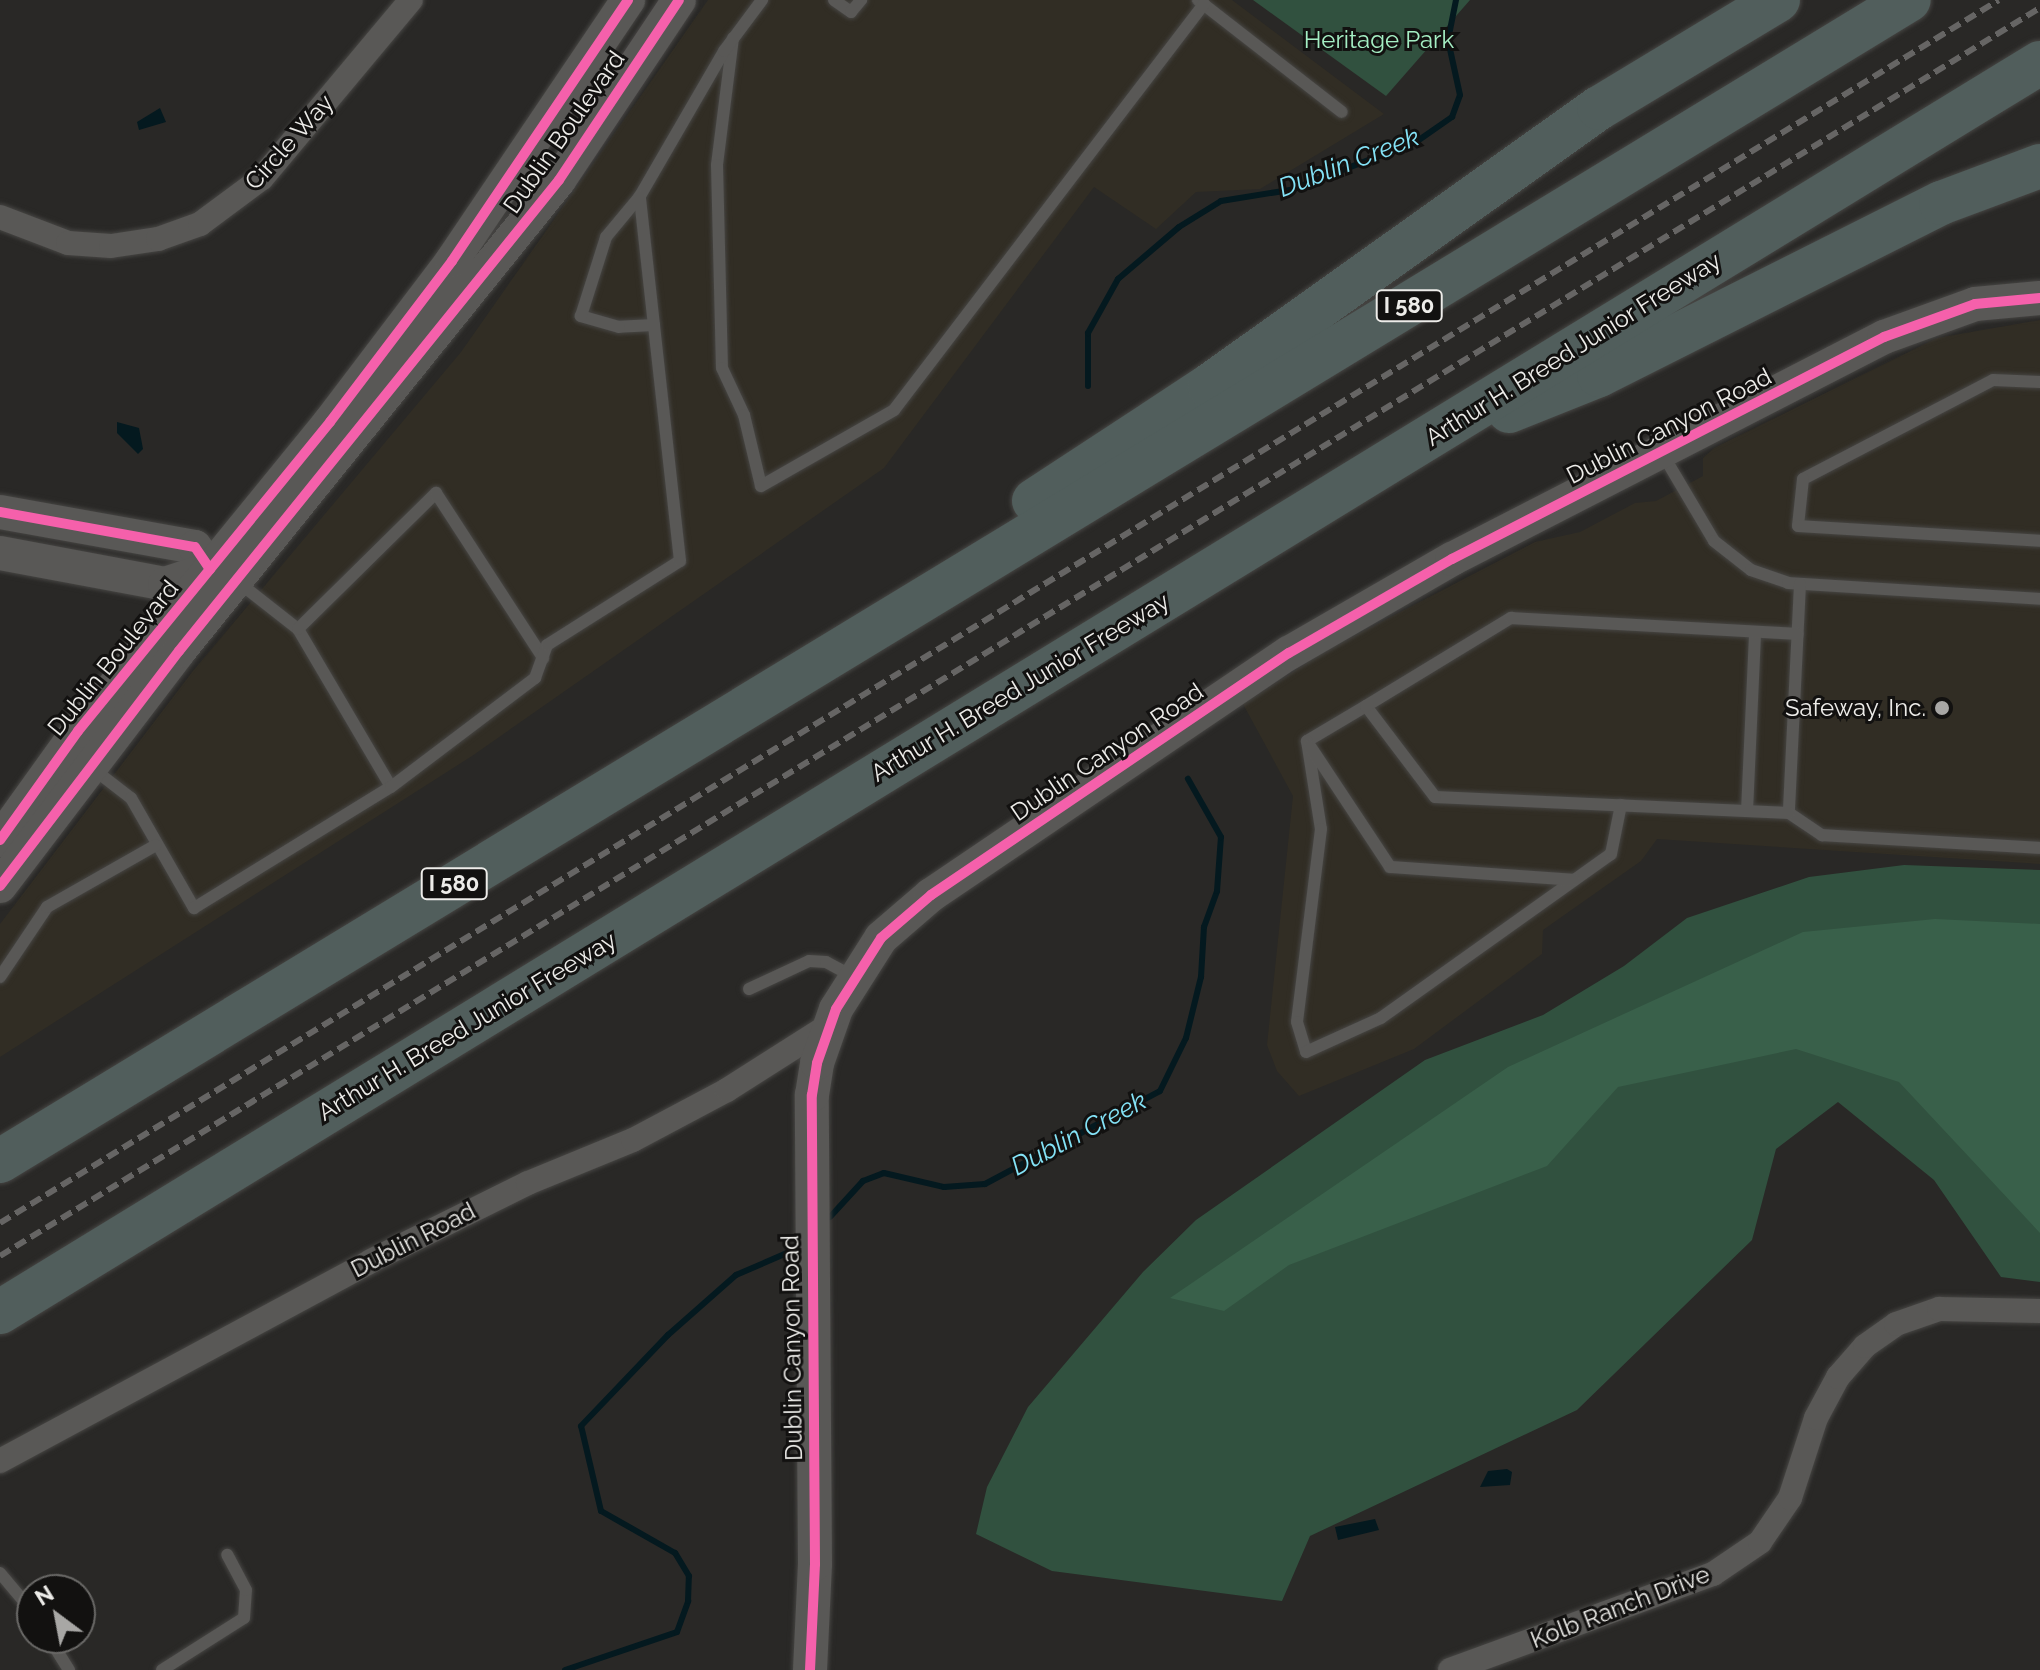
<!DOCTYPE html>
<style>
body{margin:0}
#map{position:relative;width:2040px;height:1670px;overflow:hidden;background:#292826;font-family:Raleway,sans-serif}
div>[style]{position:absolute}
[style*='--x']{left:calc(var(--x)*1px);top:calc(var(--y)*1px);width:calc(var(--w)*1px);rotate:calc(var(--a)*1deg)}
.built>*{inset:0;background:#312d24}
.green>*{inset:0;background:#31513f}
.forest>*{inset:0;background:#39604a}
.water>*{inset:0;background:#04191f}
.stream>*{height:6px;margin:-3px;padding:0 3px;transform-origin:3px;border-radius:3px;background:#04191f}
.roads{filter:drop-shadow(0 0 2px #464543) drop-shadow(0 0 2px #464543)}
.lane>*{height:12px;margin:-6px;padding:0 6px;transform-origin:6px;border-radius:6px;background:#595856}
.street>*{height:24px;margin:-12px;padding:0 12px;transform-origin:12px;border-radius:12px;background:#595856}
.secondary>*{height:34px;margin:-17px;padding:0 17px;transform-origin:17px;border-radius:17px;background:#595856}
.highway>*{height:44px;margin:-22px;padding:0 22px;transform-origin:22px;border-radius:22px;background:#515e5c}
.rail>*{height:6px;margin-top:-3px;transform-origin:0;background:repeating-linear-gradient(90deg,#666564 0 12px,transparent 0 18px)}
.cycleway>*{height:10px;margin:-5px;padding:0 5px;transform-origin:5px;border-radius:5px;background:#f560ab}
.dots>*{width:22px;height:22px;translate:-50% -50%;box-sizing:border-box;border:4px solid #121110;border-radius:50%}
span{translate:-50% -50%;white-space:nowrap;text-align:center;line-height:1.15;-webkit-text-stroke:6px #121110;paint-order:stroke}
.shield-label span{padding:2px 6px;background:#121110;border:2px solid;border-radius:6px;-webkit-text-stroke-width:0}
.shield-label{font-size:22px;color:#edece9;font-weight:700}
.park-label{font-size:24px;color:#a5efc4}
.street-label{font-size:24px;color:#edece9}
.poi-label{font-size:24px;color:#edece9}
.right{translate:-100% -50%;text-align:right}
.water-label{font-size:26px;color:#84e3f7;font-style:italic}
.north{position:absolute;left:16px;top:1574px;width:80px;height:80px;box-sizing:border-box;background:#121110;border:2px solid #6a6967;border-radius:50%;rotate:328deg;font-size:22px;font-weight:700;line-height:32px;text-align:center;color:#edece9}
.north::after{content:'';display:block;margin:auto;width:28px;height:36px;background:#a8a7a5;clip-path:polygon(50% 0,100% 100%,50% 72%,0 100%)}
</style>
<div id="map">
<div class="built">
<i style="clip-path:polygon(708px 0,1232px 0,1384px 114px,1260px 189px,1196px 192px,1156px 229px,1094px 187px,884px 468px,472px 756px,0 1057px,0 924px,193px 671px,461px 352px)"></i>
<i style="clip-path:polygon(2040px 320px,2040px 864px,1657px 839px,1641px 861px,1543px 930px,1542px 954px,1414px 1049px,1299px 1096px,1277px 1071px,1267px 1045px,1293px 796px,1243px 704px,1327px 650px,1535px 542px,1580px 532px,1635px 503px,1656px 501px,1703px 476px,1703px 458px,1714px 448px,1937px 338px)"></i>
</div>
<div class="green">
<i style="clip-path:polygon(1253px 0,1470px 0,1386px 96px)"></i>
<i style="clip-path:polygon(1904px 865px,2040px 870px,2040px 1282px,2001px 1277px,1934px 1180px,1838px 1102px,1776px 1149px,1752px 1240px,1577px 1410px,1310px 1536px,1282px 1601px,1052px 1571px,976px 1534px,987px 1487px,1028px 1407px,1143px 1272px,1196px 1220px,1425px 1060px,1543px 1015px,1624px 966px,1687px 918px,1809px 877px)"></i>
</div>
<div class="forest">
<i style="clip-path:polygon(1935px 919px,2040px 924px,2040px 1233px,1899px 1082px,1796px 1049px,1618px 1087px,1547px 1166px,1289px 1265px,1224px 1311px,1170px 1298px,1508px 1067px,1803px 932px)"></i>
</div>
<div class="water">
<i style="clip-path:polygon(160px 108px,166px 122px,139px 130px,137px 122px)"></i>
<i style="clip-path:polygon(117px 422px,139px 428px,143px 449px,138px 454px,117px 433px)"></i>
<i style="clip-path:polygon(1507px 1469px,1512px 1472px,1510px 1485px,1480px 1487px,1488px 1471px)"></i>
<i style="clip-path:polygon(1375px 1519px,1379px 1530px,1338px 1540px,1335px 1527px)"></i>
</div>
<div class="stream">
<i style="--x:1088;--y:386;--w:53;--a:-90"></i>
<i style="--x:1088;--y:333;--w:62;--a:-60.9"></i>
<i style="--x:1118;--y:279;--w:80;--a:-40.4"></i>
<i style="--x:1179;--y:227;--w:49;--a:-31.8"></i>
<i style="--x:1221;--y:201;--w:70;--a:-9.1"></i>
<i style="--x:1290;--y:190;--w:135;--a:-20.9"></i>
<i style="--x:1416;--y:142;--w:44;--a:-34.8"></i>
<i style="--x:1452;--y:117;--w:23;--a:-70"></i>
<i style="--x:1460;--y:95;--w:56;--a:-102.3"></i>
<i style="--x:1448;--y:40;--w:41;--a:-78.7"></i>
<i style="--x:830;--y:1217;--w:49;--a:-47.5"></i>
<i style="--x:863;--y:1181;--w:22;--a:-21"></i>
<i style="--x:884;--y:1173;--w:62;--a:13.1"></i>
<i style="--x:944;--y:1187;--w:41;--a:-4.2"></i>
<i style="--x:985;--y:1184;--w:198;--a:-28"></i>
<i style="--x:1160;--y:1091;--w:59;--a:-63.9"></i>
<i style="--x:1186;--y:1038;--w:63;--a:-76.2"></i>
<i style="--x:1201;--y:977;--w:50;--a:-86.6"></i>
<i style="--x:1204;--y:927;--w:38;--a:-70"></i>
<i style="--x:1217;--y:891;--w:54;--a:-85.8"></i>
<i style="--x:1221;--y:837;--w:67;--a:-119.6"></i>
<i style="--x:565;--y:1670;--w:118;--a:-18.7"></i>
<i style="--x:677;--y:1632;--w:33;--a:-70"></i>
<i style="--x:688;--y:1601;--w:25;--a:-88"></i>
<i style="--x:689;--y:1576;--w:27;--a:-121"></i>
<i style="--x:675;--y:1553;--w:85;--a:-150.4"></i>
<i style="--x:601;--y:1511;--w:87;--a:-103.2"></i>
<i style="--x:581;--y:1426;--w:126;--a:-46.3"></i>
<i style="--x:668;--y:1335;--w:91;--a:-41.4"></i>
<i style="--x:736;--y:1275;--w:56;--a:-23.3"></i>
</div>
<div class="roads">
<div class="lane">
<i style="--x:834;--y:0;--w:21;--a:35"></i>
<i style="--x:851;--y:12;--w:16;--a:-50"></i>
<i style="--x:1198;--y:0;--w:182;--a:37.9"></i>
<i style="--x:733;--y:38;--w:128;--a:97.2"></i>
<i style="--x:717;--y:165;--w:203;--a:88.6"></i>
<i style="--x:722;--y:368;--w:52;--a:64.9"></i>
<i style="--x:744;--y:415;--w:73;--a:76.5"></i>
<i style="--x:761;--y:486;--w:153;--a:-29.7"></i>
<i style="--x:894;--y:410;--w:511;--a:-52.64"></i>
<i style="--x:654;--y:325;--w:35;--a:177"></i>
<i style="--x:619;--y:327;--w:40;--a:-164"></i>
<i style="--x:581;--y:316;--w:83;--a:-72.4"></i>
<i style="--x:606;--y:237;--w:53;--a:-50.3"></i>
<i style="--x:640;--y:196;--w:168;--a:-59.9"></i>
<i style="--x:724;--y:51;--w:64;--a:-53.3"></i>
<i style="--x:2040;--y:382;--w:47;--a:-177.6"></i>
<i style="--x:1993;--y:380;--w:214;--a:152.5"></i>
<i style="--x:1803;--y:479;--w:47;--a:96.1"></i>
<i style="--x:1798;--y:526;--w:242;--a:3.5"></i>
<i style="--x:1662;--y:453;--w:102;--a:59.4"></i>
<i style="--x:1714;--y:541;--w:47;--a:38.1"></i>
<i style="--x:1751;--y:570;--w:39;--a:19"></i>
<i style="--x:1788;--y:583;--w:253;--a:3.6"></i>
<i style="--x:238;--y:582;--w:76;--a:38.1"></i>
<i style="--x:298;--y:629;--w:183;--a:59.5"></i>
<i style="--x:1800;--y:584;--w:229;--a:92.8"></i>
<i style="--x:1789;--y:813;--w:40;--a:34"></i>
<i style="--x:1822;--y:835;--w:218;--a:3.4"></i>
<i style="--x:298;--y:629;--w:194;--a:-44.6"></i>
<i style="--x:436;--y:493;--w:197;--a:57"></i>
<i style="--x:1366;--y:706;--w:69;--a:149.3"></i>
<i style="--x:1307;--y:741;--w:89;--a:81"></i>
<i style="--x:1321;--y:829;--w:194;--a:97.1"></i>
<i style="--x:1297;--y:1022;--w:31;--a:73"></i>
<i style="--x:1306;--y:1052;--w:82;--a:-24.4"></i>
<i style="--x:1381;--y:1018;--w:282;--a:-35.5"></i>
<i style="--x:1611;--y:854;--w:50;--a:-78.5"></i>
<i style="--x:1310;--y:746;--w:145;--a:56.5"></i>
<i style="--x:1390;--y:867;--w:184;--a:4"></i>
<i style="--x:92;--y:768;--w:49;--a:37.6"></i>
<i style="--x:131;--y:798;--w:127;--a:60.2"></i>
<i style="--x:194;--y:908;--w:231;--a:-31.6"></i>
<i style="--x:391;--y:787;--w:181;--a:-37.1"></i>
<i style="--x:535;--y:678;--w:35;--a:-70"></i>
<i style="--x:547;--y:645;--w:157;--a:-32.3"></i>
<i style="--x:680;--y:561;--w:367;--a:-96.3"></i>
<i style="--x:1747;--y:811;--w:179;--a:-87.4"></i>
<i style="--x:1789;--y:813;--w:354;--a:-177.4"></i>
<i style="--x:1435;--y:797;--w:114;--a:-127.2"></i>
<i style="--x:1366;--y:706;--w:170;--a:-31.3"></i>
<i style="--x:1511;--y:618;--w:287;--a:3.2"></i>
<i style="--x:0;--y:977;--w:84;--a:-56.1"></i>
<i style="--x:47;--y:907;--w:125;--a:-29.6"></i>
<i style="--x:749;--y:989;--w:66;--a:-25"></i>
<i style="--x:809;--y:961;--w:17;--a:3"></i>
<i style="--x:826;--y:962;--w:30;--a:28"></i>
<i style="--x:0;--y:1573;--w:50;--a:49.9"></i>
<i style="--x:49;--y:1638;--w:38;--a:58"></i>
<i style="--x:162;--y:1670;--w:97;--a:-32.4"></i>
<i style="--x:244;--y:1618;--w:28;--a:-86"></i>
<i style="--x:246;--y:1590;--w:40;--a:-118"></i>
</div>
<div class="street">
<i style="--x:0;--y:217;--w:73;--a:20.9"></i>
<i style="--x:68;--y:243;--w:43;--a:4"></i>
<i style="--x:111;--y:246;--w:48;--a:-8.5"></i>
<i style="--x:158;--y:239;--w:45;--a:-19.7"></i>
<i style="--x:200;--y:224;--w:77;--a:-36.6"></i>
<i style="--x:262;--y:178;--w:232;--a:-50.1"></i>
<i style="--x:0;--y:1461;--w:421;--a:-28.3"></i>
<i style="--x:371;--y:1261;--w:175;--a:-26.4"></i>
<i style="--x:528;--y:1183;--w:113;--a:-22.3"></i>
<i style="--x:633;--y:1140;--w:106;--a:-28"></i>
<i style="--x:727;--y:1090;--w:121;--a:-32.5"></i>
<i style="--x:1450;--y:1670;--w:280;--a:-20.1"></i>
<i style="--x:1713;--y:1574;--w:57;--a:-34.2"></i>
<i style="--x:1760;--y:1542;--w:53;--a:-55.7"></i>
<i style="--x:1790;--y:1498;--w:84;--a:-72"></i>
<i style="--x:1816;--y:1418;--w:47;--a:-61.8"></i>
<i style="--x:1838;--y:1377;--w:41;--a:-48.9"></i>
<i style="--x:1865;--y:1346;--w:38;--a:-35"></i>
<i style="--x:1896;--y:1324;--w:46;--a:-19.2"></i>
<i style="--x:1939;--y:1309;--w:101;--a:1.1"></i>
</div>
<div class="secondary">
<i style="--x:0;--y:512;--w:198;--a:10.2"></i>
<i style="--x:195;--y:547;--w:27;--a:56"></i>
<i style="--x:210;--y:569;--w:19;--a:25"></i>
<i style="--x:0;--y:553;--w:168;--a:10.6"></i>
<i style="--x:165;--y:584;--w:47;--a:-18.4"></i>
<i style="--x:0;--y:840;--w:134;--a:-54.4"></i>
<i style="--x:78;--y:731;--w:399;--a:-50.8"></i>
<i style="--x:330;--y:422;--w:202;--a:-52.8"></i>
<i style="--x:452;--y:261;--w:315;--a:-56"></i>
<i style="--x:0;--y:886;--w:295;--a:-52.7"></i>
<i style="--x:179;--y:651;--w:605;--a:-51.1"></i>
<i style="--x:559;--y:180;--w:216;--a:-56.3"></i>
<i style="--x:810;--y:1670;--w:106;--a:-87.3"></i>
<i style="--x:815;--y:1564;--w:469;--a:-90.4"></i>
<i style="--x:812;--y:1095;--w:32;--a:-81"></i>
<i style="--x:817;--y:1063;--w:57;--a:-70.6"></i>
<i style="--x:836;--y:1009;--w:84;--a:-57.6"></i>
<i style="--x:881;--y:938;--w:66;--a:-40.7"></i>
<i style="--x:931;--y:895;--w:432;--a:-34.1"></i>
<i style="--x:1289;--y:653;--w:188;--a:-30"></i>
<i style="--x:1452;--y:559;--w:486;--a:-27.2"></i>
<i style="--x:1884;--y:337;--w:97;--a:-19.9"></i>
<i style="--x:1975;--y:304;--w:65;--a:-5.3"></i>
</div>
<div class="highway">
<i style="--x:1509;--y:411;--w:97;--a:-21.8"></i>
<i style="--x:1599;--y:375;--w:383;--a:-26.7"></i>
<i style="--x:1941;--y:203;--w:106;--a:-20.5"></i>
<i style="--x:1034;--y:501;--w:209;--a:-33.3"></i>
<i style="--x:1209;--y:386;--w:479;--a:-35.5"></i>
<i style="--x:1599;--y:108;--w:209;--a:-31.1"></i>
<i style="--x:0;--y:1161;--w:2234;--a:-31.31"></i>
<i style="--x:0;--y:1312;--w:2392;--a:-31.48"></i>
</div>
</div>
<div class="rail">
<i style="--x:0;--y:1223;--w:2343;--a:-31.46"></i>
<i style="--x:0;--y:1256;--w:2391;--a:-31.46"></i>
</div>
<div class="cycleway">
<i style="--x:0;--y:512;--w:198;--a:10.2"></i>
<i style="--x:195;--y:547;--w:27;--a:56"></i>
<i style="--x:0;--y:840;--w:134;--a:-54.4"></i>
<i style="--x:78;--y:731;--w:399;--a:-50.8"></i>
<i style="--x:330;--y:422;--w:202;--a:-52.8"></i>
<i style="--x:452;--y:261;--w:315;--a:-56"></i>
<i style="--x:0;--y:886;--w:295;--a:-52.7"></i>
<i style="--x:179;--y:651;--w:605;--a:-51.1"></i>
<i style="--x:559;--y:180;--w:216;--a:-56.3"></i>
<i style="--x:810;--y:1670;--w:106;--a:-87.3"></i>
<i style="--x:815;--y:1564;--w:469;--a:-90.4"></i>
<i style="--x:812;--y:1095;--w:32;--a:-81"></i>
<i style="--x:817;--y:1063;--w:57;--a:-70.6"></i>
<i style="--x:836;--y:1009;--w:84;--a:-57.6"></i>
<i style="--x:881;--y:938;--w:66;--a:-40.7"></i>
<i style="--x:931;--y:895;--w:432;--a:-34.1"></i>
<i style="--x:1289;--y:653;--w:188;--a:-30"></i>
<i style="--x:1452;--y:559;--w:486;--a:-27.2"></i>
<i style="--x:1884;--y:337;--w:97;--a:-19.9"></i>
<i style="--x:1975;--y:304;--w:65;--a:-5.3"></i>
</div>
<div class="dots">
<i style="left:1942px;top:708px;background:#a8a7a5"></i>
</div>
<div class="shield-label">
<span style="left:1409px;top:306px">I 580</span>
<span style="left:454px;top:884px">I 580</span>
</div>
<div class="park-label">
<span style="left:1379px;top:40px">Heritage Park</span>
</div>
<div class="street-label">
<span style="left:564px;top:132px;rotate:-55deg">Dublin Boulevard</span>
<span style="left:289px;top:142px;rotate:-48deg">Circle Way</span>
<span style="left:1573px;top:349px;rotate:-32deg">Arthur H. Breed Junior Freeway</span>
<span style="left:1669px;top:426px;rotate:-27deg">Dublin Canyon Road</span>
<span style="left:113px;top:658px;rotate:-51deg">Dublin Boulevard</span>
<span style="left:1020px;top:687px;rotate:-31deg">Arthur H. Breed Junior Freeway</span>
<span style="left:1107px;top:752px;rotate:-34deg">Dublin Canyon Road</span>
<span style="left:467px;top:1026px;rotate:-31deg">Arthur H. Breed Junior Freeway</span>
<span style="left:413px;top:1240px;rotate:-27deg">Dublin Road</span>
<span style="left:792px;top:1348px;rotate:-91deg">Dublin Canyon Road</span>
<span style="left:1620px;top:1607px;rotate:-21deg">Kolb Ranch Drive</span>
</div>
<div class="poi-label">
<span class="right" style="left:1926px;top:708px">Safeway, Inc.</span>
</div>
<div class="water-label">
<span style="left:1349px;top:163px;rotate:-21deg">Dublin Creek</span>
<span style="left:1079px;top:1134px;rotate:-28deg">Dublin Creek</span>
</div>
<div class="north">N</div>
</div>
